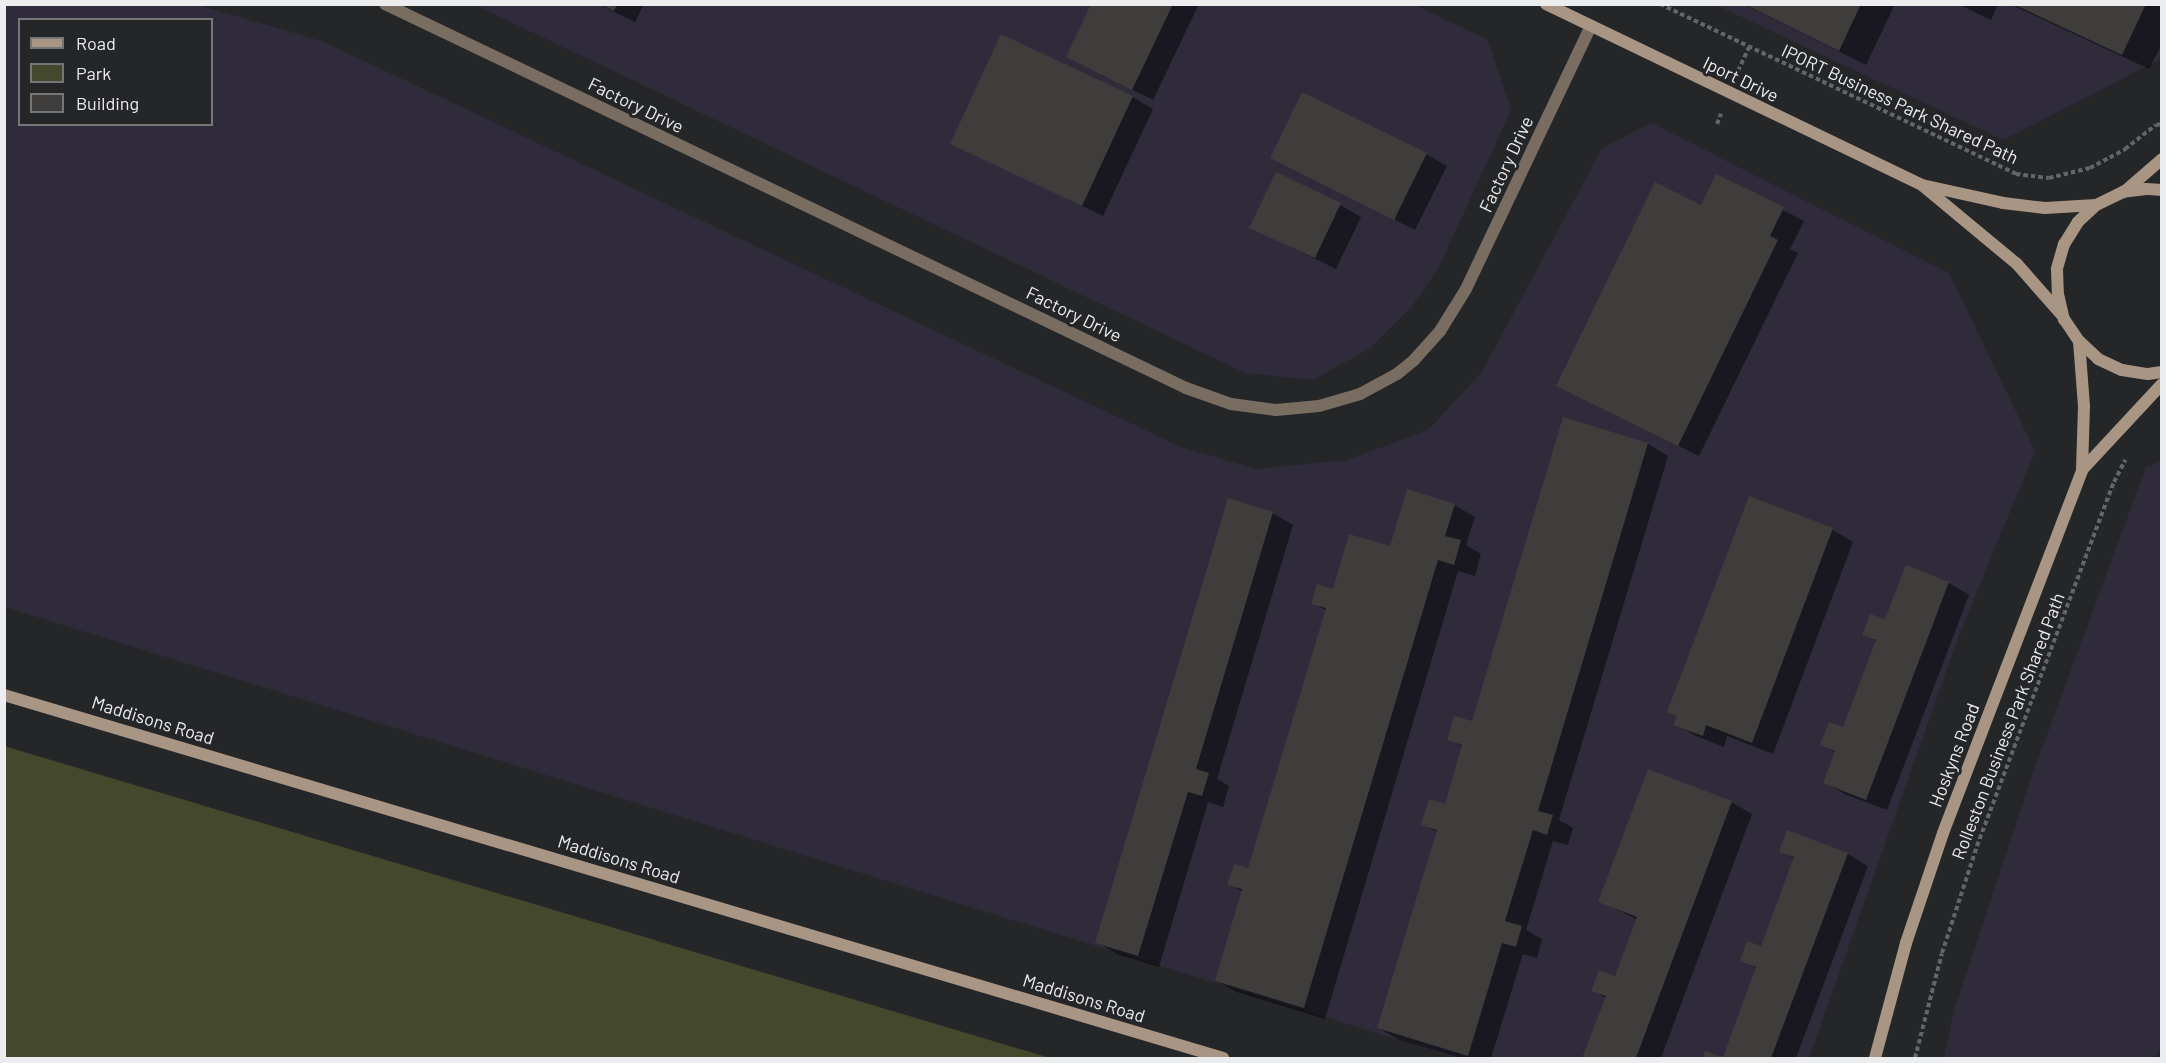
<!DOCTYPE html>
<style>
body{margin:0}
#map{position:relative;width:2166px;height:1063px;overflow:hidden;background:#252628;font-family:Barlow,sans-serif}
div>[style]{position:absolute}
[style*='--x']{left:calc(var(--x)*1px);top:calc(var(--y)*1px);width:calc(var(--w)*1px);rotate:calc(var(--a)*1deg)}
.industrial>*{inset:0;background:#2f2b3b}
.green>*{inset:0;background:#44482c}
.shadow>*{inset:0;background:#0007}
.building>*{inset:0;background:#3f3c3c}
.path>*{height:4px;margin-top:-2px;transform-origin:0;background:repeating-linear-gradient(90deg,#646567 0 4.5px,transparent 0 7.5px)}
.street>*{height:12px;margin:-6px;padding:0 6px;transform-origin:6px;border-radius:6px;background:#796d62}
.secondary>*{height:12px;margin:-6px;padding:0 6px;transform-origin:6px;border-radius:6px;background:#a89583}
span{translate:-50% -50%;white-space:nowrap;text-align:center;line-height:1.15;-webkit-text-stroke:6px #252628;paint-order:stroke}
.street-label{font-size:18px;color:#ecedef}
.frame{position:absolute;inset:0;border:6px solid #ecedef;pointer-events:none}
.legend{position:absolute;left:18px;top:18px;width:195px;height:108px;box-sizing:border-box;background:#252628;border:2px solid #757678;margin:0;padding:8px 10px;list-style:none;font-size:18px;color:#ecedef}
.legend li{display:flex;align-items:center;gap:12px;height:30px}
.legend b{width:30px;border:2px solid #757678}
</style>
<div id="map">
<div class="industrial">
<i style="clip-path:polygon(evenodd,4px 5px,198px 5px,322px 41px,1181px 447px,1256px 469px,1347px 460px,1428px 430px,1482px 372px,1602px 148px,1651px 123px,1949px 273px,2035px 451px,1960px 633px,1809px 1058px,1457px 1058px,5px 607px,4px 5px,20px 20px,212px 20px,212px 124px,20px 124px,20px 20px)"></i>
<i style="clip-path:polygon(475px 5px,1415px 5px,1488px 40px,1511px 110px,1439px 267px,1411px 308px,1369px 349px,1313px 380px,1245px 373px)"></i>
<i style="clip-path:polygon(1716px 5px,2161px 5px,2161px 59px,2003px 140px)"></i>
<i style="clip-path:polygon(2161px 461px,2161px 1046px,2154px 1058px,1944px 1058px,1954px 1011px,2031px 778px,2146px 467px)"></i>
</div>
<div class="green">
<i style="clip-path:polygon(4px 746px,1050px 1058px,5px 1058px)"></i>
</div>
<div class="shadow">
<i style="clip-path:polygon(598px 4px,644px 4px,635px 22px)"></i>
<i style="clip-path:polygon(1093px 4px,1199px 4px,1153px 100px,1068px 57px)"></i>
<i style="clip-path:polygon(1743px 4px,1895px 4px,1866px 65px)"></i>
<i style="clip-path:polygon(1958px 4px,1998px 4px,1991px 20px)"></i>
<i style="clip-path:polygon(2010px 4px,2162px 4px,2162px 44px,2149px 69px)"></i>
<i style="clip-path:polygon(1132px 97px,1153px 109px,1103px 216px,952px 143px)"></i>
<i style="clip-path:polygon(1426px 154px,1447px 166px,1415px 230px,1272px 158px)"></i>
<i style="clip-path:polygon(1717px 176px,1804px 221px,1790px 249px,1798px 253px,1699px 456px,1558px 385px,1702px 207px)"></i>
<i style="clip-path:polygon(1340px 205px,1361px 217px,1336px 269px,1251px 227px)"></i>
<i style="clip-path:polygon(1564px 419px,1648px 444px,1668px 456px,1559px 820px,1573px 828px,1568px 845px,1553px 841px,1526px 930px,1542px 939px,1537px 958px,1523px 954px,1491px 1058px,1461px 1058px,1399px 1040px,1379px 1028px,1437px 832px,1423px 824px,1446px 806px,1463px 747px,1449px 739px,1473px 723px)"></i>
<i style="clip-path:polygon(1750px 498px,1833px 530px,1853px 542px,1773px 754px,1727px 736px,1724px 747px,1696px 736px,1675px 724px)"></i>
<i style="clip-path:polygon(1454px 505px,1475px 517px,1466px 545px,1481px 554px,1475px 576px,1458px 571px,1325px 1019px,1237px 992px,1216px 981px,1243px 892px,1229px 884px,1249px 870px,1327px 611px,1313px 603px)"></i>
<i style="clip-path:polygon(1272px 513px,1293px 525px,1217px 779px,1229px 786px,1223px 807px,1208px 802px,1159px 967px,1117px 954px,1097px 942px)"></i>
<i style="clip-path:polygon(1907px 567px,1949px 583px,1969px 595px,1887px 810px,1845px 794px,1824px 782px,1836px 753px,1822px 744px,1844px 729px,1877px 642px,1864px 634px,1886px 621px)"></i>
<i style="clip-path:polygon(1731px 802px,1752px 814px,1661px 1058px,1584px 1058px,1606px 998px,1593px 990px,1616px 978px,1638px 920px,1600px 901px)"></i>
<i style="clip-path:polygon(1788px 831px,1848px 854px,1868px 866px,1796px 1058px,1724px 1058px,1757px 969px,1742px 960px,1762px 948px,1795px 859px,1781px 851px)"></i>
</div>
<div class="building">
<i style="clip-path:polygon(600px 4px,617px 4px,614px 11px)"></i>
<i style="clip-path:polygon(1091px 4px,1173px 4px,1132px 90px,1066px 57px)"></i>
<i style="clip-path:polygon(1744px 4px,1861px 4px,1839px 51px)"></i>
<i style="clip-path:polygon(2013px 4px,2146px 4px,2122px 55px)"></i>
<i style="clip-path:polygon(1001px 34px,1133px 96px,1082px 206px,950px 144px)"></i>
<i style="clip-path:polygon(1302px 92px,1427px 153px,1394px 220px,1270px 158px)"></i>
<i style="clip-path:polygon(1276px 172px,1341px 203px,1315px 258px,1249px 228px)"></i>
<i style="clip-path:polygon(1716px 174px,1784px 207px,1770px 236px,1778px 240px,1678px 446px,1556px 386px,1655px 182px,1701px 205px)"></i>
<i style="clip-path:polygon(1563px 417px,1648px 443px,1538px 811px,1553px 815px,1547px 835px,1533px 830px,1505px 921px,1522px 926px,1516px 947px,1502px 943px,1468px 1056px,1377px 1028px,1437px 830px,1421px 825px,1429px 799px,1445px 804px,1462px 745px,1447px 740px,1454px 716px,1472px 721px)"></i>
<i style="clip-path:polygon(1407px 489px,1455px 504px,1445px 536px,1461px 540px,1454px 565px,1438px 560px,1304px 1008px,1215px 981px,1242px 889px,1227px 885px,1234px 864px,1248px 868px,1326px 608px,1311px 604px,1317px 584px,1333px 589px,1349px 534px,1390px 546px)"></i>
<i style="clip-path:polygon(1749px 496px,1833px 528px,1752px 743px,1706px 725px,1703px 736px,1673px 725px,1677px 716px,1667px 712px)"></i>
<i style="clip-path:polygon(1228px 498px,1273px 512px,1196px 769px,1209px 773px,1202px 796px,1188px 792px,1138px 956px,1095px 943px)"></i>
<i style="clip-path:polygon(1906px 565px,1949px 582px,1866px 800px,1823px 783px,1835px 751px,1820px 745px,1829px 722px,1843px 727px,1876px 640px,1862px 635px,1870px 614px,1885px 619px)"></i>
<i style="clip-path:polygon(1648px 769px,1732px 801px,1636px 1058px,1582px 1058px,1606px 996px,1591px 991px,1599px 970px,1615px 976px,1637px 917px,1598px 902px)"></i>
<i style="clip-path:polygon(1787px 830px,1848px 853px,1771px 1058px,1703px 1058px,1705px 1051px,1723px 1057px,1756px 967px,1740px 961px,1747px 941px,1761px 946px,1794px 857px,1779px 852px)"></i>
</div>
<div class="path">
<i style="--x:1660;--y:4;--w:395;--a:25.5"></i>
<i style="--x:2016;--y:174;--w:33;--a:7"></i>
<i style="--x:2049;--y:178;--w:42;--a:-13.7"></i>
<i style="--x:2090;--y:168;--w:40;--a:-28"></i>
<i style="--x:2125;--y:149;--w:39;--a:-38"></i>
<i style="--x:2156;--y:125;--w:6;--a:-9"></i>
<i style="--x:1738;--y:71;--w:26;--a:-65"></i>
<i style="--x:1717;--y:124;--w:11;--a:-68"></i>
<i style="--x:1915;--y:1058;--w:108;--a:-75.6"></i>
<i style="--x:1942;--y:953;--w:113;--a:-71.9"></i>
<i style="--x:1977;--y:846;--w:389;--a:-69.4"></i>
<i style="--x:2114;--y:482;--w:25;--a:-63"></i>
</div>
<div class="street">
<i style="--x:385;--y:4;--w:888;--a:25.61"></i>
<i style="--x:1186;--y:388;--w:48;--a:19.6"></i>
<i style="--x:1231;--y:404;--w:45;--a:7.6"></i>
<i style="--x:1276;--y:410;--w:43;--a:-5.3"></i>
<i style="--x:1319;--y:406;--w:43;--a:-16.3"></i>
<i style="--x:1360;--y:394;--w:42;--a:-28.4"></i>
<i style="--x:1397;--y:374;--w:22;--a:-39"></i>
<i style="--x:1414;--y:360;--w:39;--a:-48"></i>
<i style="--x:1440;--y:331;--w:49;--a:-58.2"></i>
<i style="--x:1466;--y:289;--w:291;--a:-64.6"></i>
</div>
<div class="secondary">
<i style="--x:1546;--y:4;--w:417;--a:25.7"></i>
<i style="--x:1922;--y:185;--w:83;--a:12.5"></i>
<i style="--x:2003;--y:203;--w:42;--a:6.8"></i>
<i style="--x:2045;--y:208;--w:51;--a:-3.4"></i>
<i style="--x:1923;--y:186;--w:122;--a:39.7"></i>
<i style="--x:2017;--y:264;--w:67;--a:48.7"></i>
<i style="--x:2162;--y:190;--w:16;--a:-176"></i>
<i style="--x:2146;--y:189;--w:23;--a:173"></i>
<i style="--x:2123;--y:192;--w:30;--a:154"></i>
<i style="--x:2096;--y:205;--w:25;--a:137"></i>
<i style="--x:2078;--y:222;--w:26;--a:122"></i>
<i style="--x:2064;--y:244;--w:26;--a:106"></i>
<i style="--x:2057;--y:269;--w:25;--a:88"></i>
<i style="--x:2058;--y:294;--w:26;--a:77"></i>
<i style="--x:2064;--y:319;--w:27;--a:56"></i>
<i style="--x:2079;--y:341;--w:26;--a:43"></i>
<i style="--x:2098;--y:359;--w:26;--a:25"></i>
<i style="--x:2122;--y:370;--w:26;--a:9"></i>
<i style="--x:2148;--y:374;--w:14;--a:-8"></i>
<i style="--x:2124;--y:192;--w:50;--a:-41"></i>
<i style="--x:2082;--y:470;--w:117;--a:-47.1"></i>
<i style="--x:4;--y:695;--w:1272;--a:16.58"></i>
<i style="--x:1875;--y:1058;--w:119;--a:-74.9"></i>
<i style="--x:1906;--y:943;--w:116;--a:-71.4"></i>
<i style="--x:1943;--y:833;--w:389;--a:-69"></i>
<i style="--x:2082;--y:470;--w:64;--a:-88.2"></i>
<i style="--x:2084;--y:406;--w:65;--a:-94.4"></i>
</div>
<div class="street-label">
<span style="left:1741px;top:79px;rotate:26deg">Iport Drive</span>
<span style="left:1900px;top:104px;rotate:25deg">IPORT Business Park Shared Path</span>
<span style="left:636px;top:105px;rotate:26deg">Factory Drive</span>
<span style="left:1506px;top:164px;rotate:-65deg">Factory Drive</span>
<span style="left:1074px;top:314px;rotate:26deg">Factory Drive</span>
<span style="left:153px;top:720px;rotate:17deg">Maddisons Road</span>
<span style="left:2008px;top:726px;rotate:-69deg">Rolleston Business Park Shared Path</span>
<span style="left:1954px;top:755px;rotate:-69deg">Hoskyns Road</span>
<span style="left:619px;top:859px;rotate:17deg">Maddisons Road</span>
<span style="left:1084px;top:998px;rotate:17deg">Maddisons Road</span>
</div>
<div class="frame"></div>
<ul class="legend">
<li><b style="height:8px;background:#a89583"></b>Road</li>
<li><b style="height:16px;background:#44482c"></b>Park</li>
<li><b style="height:16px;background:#3f3c3c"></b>Building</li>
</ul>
</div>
